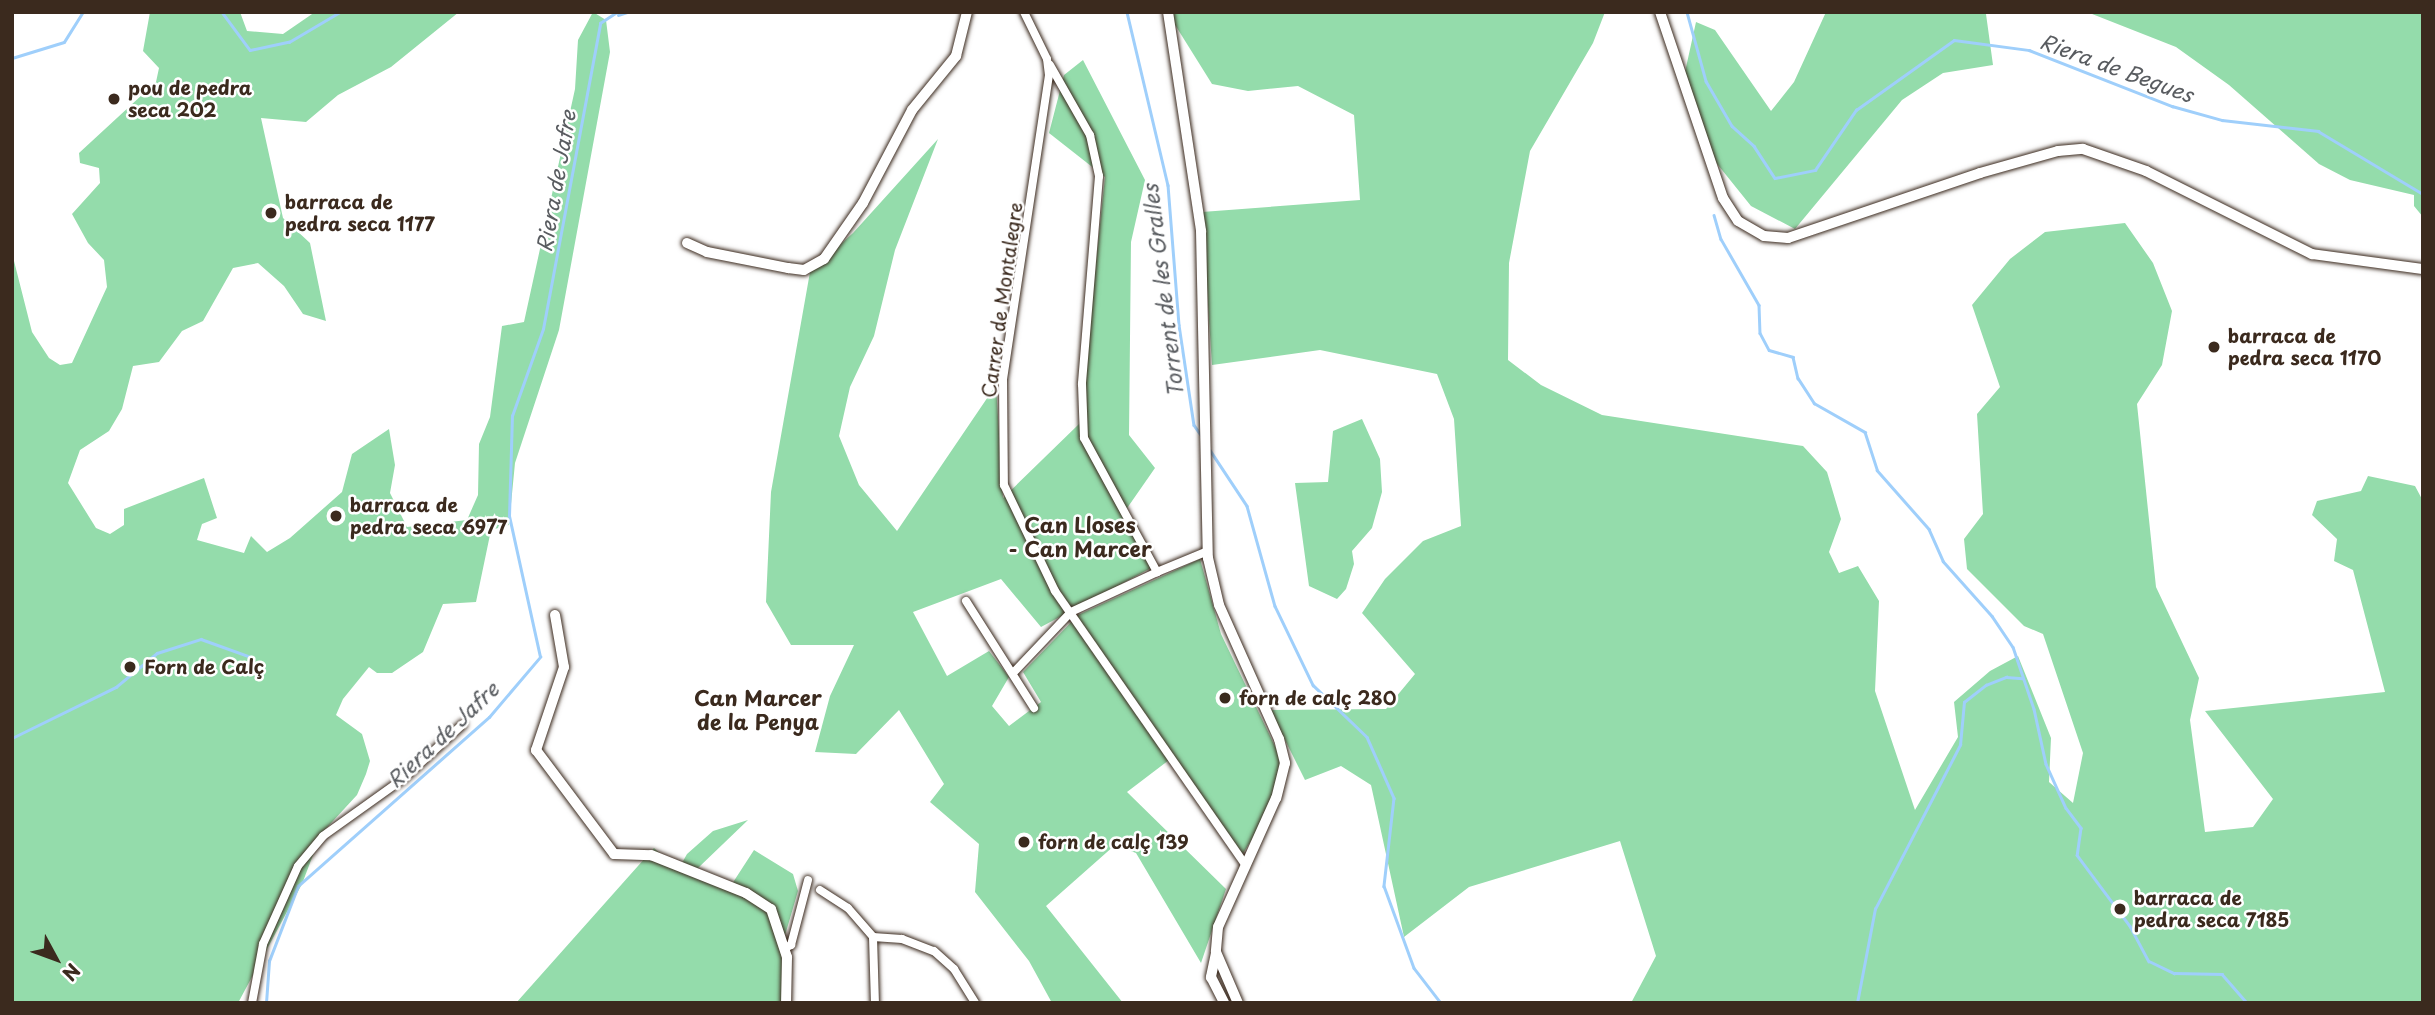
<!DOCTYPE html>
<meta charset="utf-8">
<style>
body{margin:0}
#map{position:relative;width:2435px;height:1015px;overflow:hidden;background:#fff;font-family:"Playpen Sans",sans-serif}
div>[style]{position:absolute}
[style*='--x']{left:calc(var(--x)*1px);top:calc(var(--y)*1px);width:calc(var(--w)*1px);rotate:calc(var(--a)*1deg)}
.green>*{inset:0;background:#94dcab}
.stream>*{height:2.5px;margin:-1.25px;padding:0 1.25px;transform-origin:1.25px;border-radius:1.25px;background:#9fcffb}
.roads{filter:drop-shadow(0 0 2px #3b2a1e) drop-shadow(0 0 2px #3b2a1e)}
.minor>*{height:8px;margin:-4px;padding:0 4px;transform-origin:4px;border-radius:4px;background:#fff}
.tertiary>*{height:10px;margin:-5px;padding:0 5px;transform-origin:5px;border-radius:5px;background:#fff}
.dots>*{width:19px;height:19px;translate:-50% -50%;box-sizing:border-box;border:4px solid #fff;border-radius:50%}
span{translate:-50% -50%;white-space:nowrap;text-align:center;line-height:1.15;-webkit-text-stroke:5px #fff;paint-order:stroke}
.poi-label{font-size:19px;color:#3b2a1e;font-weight:700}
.left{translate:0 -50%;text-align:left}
.street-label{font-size:19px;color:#3b2a1e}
.water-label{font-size:21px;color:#595c60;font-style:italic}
.neighbourhood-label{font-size:21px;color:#3b2a1e;font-weight:700}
.frame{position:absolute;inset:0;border:14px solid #3b2a1e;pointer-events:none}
.north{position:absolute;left:21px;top:924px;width:70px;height:70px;-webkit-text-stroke:5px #fff;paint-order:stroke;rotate:131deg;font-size:19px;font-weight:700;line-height:28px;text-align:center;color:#3b2a1e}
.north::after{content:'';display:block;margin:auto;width:24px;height:32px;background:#3b2a1e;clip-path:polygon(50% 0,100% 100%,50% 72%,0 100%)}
</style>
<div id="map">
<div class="green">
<i style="clip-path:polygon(150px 12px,240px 12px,247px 31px,283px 34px,315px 12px,459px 12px,391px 67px,338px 95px,306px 122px,261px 118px,283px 218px,310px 243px,326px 321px,303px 314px,284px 286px,258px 263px,233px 268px,203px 321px,182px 331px,159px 362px,133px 366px,122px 409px,109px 431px,80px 450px,68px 483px,96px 528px,110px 534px,124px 525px,124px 509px,204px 478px,217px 518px,202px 524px,197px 540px,244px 553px,251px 536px,267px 552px,290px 538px,342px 492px,352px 454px,389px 429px,395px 465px,390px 493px,407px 527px,467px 520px,478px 495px,479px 444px,490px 417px,502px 326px,524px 322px,575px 89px,578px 40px,593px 12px,606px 20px,610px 52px,559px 330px,515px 463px,509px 525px,491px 530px,476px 602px,443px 604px,423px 652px,392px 673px,377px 673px,369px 667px,343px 699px,336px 715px,362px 734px,370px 761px,366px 774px,357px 795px,321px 834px,302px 884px,238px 1003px,12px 1003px,12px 253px,32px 332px,49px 358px,60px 365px,72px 363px,107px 287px,104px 260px,88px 243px,72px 214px,100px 183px,99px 168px,80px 163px,79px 153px,156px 82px,159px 68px,143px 51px)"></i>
<i style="clip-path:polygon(1167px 12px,1605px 12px,1593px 43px,1530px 151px,1509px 263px,1508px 360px,1541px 385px,1602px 415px,1803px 446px,1827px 472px,1841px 519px,1829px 552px,1839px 573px,1858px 566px,1879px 601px,1875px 691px,1915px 810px,1958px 737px,1954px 702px,1990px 671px,2018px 656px,2051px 738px,2049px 782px,2073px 803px,2083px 753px,2043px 634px,2024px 626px,1967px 569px,1964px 539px,1983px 514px,1977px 414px,2000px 387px,1972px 305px,2010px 259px,2045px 232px,2125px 223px,2153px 263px,2172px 311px,2162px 365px,2137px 404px,2156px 587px,2199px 678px,2190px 720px,2205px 832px,2253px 827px,2273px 799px,2205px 711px,2385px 692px,2353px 570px,2334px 561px,2337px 539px,2312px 515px,2317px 501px,2361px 491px,2368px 476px,2415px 486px,2423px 501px,2423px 1003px,1631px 1003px,1656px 956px,1620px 841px,1469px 887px,1404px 937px,1371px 785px,1341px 766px,1305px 780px,1270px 710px,1386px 709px,1415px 674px,1362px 613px,1385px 579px,1423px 541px,1461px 526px,1454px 419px,1437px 374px,1320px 350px,1212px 365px,1202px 212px,1360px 200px,1354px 115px,1298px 86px,1248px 91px,1212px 84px)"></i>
<i style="clip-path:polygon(1826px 12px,1991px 12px,1986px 14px,1993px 65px,1943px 73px,1902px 100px,1795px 229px,1751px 206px,1714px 160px,1685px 72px,1696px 22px,1715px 30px,1771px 111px,1794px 82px)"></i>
<i style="clip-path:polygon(2087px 12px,2423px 12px,2423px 217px,2414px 206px,2414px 195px,2350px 180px,2319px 164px,2229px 85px,2176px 47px)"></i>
<i style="clip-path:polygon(1083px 60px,1145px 180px,1131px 242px,1129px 435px,1155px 468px,1123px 514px,1151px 568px,1041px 627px,1001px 579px,913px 612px,947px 676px,989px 651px,1009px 677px,992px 706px,1009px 726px,1041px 702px,1023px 672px,1078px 615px,1200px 559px,1221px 634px,1284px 765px,1259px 828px,1242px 855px,1173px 757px,1127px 792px,1226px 889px,1201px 963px,1136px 853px,1115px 845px,1046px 906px,1123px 1003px,1052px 1003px,1029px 961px,975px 892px,979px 844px,930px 802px,944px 784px,899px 710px,856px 754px,815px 752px,830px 696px,854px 645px,791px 645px,766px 602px,771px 492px,810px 272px,853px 233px,938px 139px,895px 250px,874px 336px,850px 387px,839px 436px,859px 485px,897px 531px,996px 385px,1003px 498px,1079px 424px,1105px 177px,1049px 133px,1064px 75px)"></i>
<i style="clip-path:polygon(1362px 419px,1380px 459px,1382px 492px,1372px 528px,1352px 551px,1354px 564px,1346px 589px,1337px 599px,1309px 586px,1295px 483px,1328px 482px,1333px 431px)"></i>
<i style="clip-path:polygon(748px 820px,698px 868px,730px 887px,754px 850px,793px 874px,798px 891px,781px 949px,785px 1003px,516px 1003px,654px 848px,678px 870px,687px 854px,713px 831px)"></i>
</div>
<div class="stream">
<i style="--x:222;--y:12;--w:47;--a:53.6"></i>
<i style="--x:250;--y:50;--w:40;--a:-12"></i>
<i style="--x:289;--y:42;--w:59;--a:-30.5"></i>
<i style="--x:1127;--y:12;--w:178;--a:76.7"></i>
<i style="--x:1168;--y:185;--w:140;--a:85.5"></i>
<i style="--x:1179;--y:325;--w:101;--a:81.5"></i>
<i style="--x:1194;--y:425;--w:12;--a:55"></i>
<i style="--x:1687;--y:12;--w:72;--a:74.6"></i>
<i style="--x:1706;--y:81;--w:52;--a:60"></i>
<i style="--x:1732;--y:126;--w:30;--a:42"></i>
<i style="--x:1754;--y:146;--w:38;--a:57"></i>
<i style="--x:1775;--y:178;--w:41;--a:-11.3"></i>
<i style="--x:1815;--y:170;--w:73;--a:-55.7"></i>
<i style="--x:1856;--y:110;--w:120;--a:-35.5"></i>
<i style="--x:1954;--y:40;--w:76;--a:7.6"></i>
<i style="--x:2029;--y:50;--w:154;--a:21.4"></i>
<i style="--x:2172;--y:106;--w:52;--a:15.6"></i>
<i style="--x:2222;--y:120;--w:97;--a:6.5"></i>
<i style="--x:2318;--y:131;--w:122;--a:31"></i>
<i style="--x:618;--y:15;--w:9;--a:-18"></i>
<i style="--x:12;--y:58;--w:54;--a:-17.1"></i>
<i style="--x:64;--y:42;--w:36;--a:-58"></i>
<i style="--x:1714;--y:215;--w:25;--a:74"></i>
<i style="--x:1721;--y:239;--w:76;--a:60.1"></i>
<i style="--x:1759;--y:305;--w:28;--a:88"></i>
<i style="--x:1760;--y:333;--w:19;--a:62"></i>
<i style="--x:1769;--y:350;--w:25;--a:16"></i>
<i style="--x:1793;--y:357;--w:22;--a:77"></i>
<i style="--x:1798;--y:378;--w:30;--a:57"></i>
<i style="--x:1814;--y:403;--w:59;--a:29.6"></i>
<i style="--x:1865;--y:432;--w:40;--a:72"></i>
<i style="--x:1877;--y:470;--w:79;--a:48.6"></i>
<i style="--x:1929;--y:529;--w:35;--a:66"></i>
<i style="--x:1943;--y:561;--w:74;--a:48.3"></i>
<i style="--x:1992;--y:616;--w:37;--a:56"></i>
<i style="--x:2013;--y:647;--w:65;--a:71.3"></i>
<i style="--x:2034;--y:709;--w:56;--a:77.7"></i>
<i style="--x:2046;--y:764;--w:48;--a:65.6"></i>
<i style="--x:2066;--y:808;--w:25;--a:53"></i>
<i style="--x:2081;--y:828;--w:27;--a:98"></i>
<i style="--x:2077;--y:855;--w:89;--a:53.3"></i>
<i style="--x:2130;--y:926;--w:40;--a:62"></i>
<i style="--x:2149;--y:961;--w:28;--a:26"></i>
<i style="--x:2174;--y:973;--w:48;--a:1.2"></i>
<i style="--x:2222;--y:974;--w:38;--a:49"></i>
<i style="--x:1210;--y:450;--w:67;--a:56.5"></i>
<i style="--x:1247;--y:506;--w:104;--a:74.4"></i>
<i style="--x:1275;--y:606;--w:88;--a:64.3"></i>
<i style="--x:1313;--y:685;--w:75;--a:43.9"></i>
<i style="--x:1367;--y:737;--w:67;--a:66.1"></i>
<i style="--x:1394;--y:798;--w:89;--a:96.5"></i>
<i style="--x:1384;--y:886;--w:87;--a:69.9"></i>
<i style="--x:1414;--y:968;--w:44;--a:52.4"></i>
<i style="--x:12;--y:738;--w:116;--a:-26.1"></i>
<i style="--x:116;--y:687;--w:53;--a:-39.7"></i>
<i style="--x:157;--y:653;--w:46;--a:-17.7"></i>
<i style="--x:201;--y:639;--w:53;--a:19.8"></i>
<i style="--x:266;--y:1003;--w:42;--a:-85.9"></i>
<i style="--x:269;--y:961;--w:80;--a:-68.9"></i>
<i style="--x:298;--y:886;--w:255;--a:-41.5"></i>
<i style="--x:489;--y:717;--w:79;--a:-49.6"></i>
<i style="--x:540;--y:657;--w:144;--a:-102.4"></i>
<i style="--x:509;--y:516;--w:100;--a:-88.3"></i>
<i style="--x:512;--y:416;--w:92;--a:-70.4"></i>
<i style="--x:543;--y:329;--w:311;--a:-79.4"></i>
<i style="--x:600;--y:23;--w:20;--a:-33"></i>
<i style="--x:1857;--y:1003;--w:96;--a:-79.2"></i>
<i style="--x:1875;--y:909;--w:185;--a:-62.6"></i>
<i style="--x:1960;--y:745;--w:43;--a:-84.7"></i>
<i style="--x:1964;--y:702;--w:28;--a:-38"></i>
<i style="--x:1986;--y:685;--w:22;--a:-22"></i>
<i style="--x:2006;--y:677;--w:16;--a:4"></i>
</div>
<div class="roads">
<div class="minor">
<i style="--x:1024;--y:12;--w:52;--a:63.9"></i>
<i style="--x:1047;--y:59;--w:16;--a:83"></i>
<i style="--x:1049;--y:75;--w:308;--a:98.6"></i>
<i style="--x:1003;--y:380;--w:105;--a:89.5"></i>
<i style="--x:1004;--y:485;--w:118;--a:64.3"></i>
<i style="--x:1055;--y:591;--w:331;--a:55.2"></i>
<i style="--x:1050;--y:65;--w:81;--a:60.3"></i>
<i style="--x:1090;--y:135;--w:42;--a:77.6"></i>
<i style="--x:1099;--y:176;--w:209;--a:94.7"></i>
<i style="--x:1082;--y:384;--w:54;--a:87.9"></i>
<i style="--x:1084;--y:438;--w:153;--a:61.4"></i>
<i style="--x:1157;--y:572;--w:55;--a:-22.4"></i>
<i style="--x:966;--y:601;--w:127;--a:57.6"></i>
<i style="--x:1015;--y:671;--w:81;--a:-46.5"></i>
<i style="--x:1071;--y:612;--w:95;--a:-24.9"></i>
<i style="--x:820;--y:890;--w:33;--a:33"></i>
<i style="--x:848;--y:908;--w:38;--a:49"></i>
<i style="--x:873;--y:937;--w:66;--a:88.3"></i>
<i style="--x:873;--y:937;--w:29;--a:4"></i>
<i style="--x:902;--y:939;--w:34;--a:21"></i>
<i style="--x:934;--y:951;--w:27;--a:42"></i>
<i style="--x:954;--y:969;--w:40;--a:58"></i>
<i style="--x:785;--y:948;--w:7;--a:-27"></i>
<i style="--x:791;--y:945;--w:67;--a:-75.3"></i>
<i style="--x:252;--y:1003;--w:60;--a:-79.4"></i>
<i style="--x:263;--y:944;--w:85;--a:-65.8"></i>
<i style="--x:298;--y:866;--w:39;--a:-50"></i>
<i style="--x:323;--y:836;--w:98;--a:-35.5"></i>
<i style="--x:403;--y:779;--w:81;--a:-42.5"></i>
</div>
<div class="tertiary">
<i style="--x:1168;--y:12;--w:221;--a:81.4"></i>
<i style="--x:1201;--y:231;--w:327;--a:88.8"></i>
<i style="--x:1208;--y:558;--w:48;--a:76.8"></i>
<i style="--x:1219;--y:605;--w:147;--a:65.9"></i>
<i style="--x:1279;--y:739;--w:25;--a:76"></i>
<i style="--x:1285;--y:763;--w:36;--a:104"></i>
<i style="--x:1276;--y:798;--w:141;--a:114.2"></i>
<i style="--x:1218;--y:927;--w:25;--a:95"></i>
<i style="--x:1216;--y:952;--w:56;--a:66.7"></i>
<i style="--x:1660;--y:12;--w:196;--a:71.3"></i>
<i style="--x:1723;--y:198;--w:27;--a:57"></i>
<i style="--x:1738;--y:221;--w:30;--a:30"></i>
<i style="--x:1764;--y:236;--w:24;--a:5"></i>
<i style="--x:1788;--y:238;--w:203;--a:-18.7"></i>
<i style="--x:1980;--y:173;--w:81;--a:-15.8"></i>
<i style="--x:2058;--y:151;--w:25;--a:-5"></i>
<i style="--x:2083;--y:149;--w:67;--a:19.2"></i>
<i style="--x:2146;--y:171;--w:186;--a:26.6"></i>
<i style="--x:2312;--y:254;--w:112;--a:7.7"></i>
<i style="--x:687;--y:243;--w:22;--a:24"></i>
<i style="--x:707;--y:252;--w:83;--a:11.2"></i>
<i style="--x:788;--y:268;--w:16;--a:7"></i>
<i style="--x:804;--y:270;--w:23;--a:-29"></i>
<i style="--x:824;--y:259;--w:68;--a:-55.1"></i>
<i style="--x:863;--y:203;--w:105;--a:-62.2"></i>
<i style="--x:912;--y:110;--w:70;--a:-50.8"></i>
<i style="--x:956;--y:56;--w:45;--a:-76"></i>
<i style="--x:555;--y:615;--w:53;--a:80.2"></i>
<i style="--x:564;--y:667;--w:88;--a:108.6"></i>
<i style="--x:536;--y:750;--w:130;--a:53.1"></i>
<i style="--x:614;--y:854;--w:37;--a:2"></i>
<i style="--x:651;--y:855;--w:102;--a:21.8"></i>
<i style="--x:746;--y:893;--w:30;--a:33"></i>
<i style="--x:771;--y:909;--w:51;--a:71.6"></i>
<i style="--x:787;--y:957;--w:46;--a:91.2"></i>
<i style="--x:1216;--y:953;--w:25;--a:102"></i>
<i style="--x:1211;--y:977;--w:29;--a:63"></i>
</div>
</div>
<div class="dots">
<i style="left:114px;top:99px;background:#3b2a1e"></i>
<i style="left:271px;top:213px;background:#3b2a1e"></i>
<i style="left:2214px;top:347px;background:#3b2a1e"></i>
<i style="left:336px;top:516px;background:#3b2a1e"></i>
<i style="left:130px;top:667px;background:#3b2a1e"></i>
<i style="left:1225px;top:698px;background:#3b2a1e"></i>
<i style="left:1024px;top:842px;background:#3b2a1e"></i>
<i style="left:2120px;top:909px;background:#3b2a1e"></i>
</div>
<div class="poi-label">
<span class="left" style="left:128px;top:99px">pou de pedra<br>seca 202</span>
<span class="left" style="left:285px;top:213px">barraca de<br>pedra seca 1177</span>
<span class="left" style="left:2228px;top:347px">barraca de<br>pedra seca 1170</span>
<span class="left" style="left:350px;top:516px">barraca de<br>pedra seca 6977</span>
<span class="left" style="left:144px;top:667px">Forn de Calç</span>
<span class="left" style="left:1239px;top:698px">forn de calç 280</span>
<span class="left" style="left:1038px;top:842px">forn de calç 139</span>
<span class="left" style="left:2134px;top:909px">barraca de<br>pedra seca 7185</span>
</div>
<div class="street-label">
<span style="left:1002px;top:300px;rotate:-82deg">Carrer de Montalegre</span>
</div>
<div class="water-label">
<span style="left:2117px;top:67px;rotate:20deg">Riera de Begues</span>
<span style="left:555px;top:181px;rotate:-80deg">Riera de Jafre</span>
<span style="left:1162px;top:291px;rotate:-97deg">Torrent de les Gralles</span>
<span style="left:442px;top:734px;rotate:-43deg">Riera de Jafre</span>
</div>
<div class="neighbourhood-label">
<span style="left:1080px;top:536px">Can Lloses<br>- Can Marcer</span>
<span style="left:758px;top:709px">Can Marcer<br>de la Penya</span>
</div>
<div class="frame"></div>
<div class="north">N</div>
</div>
